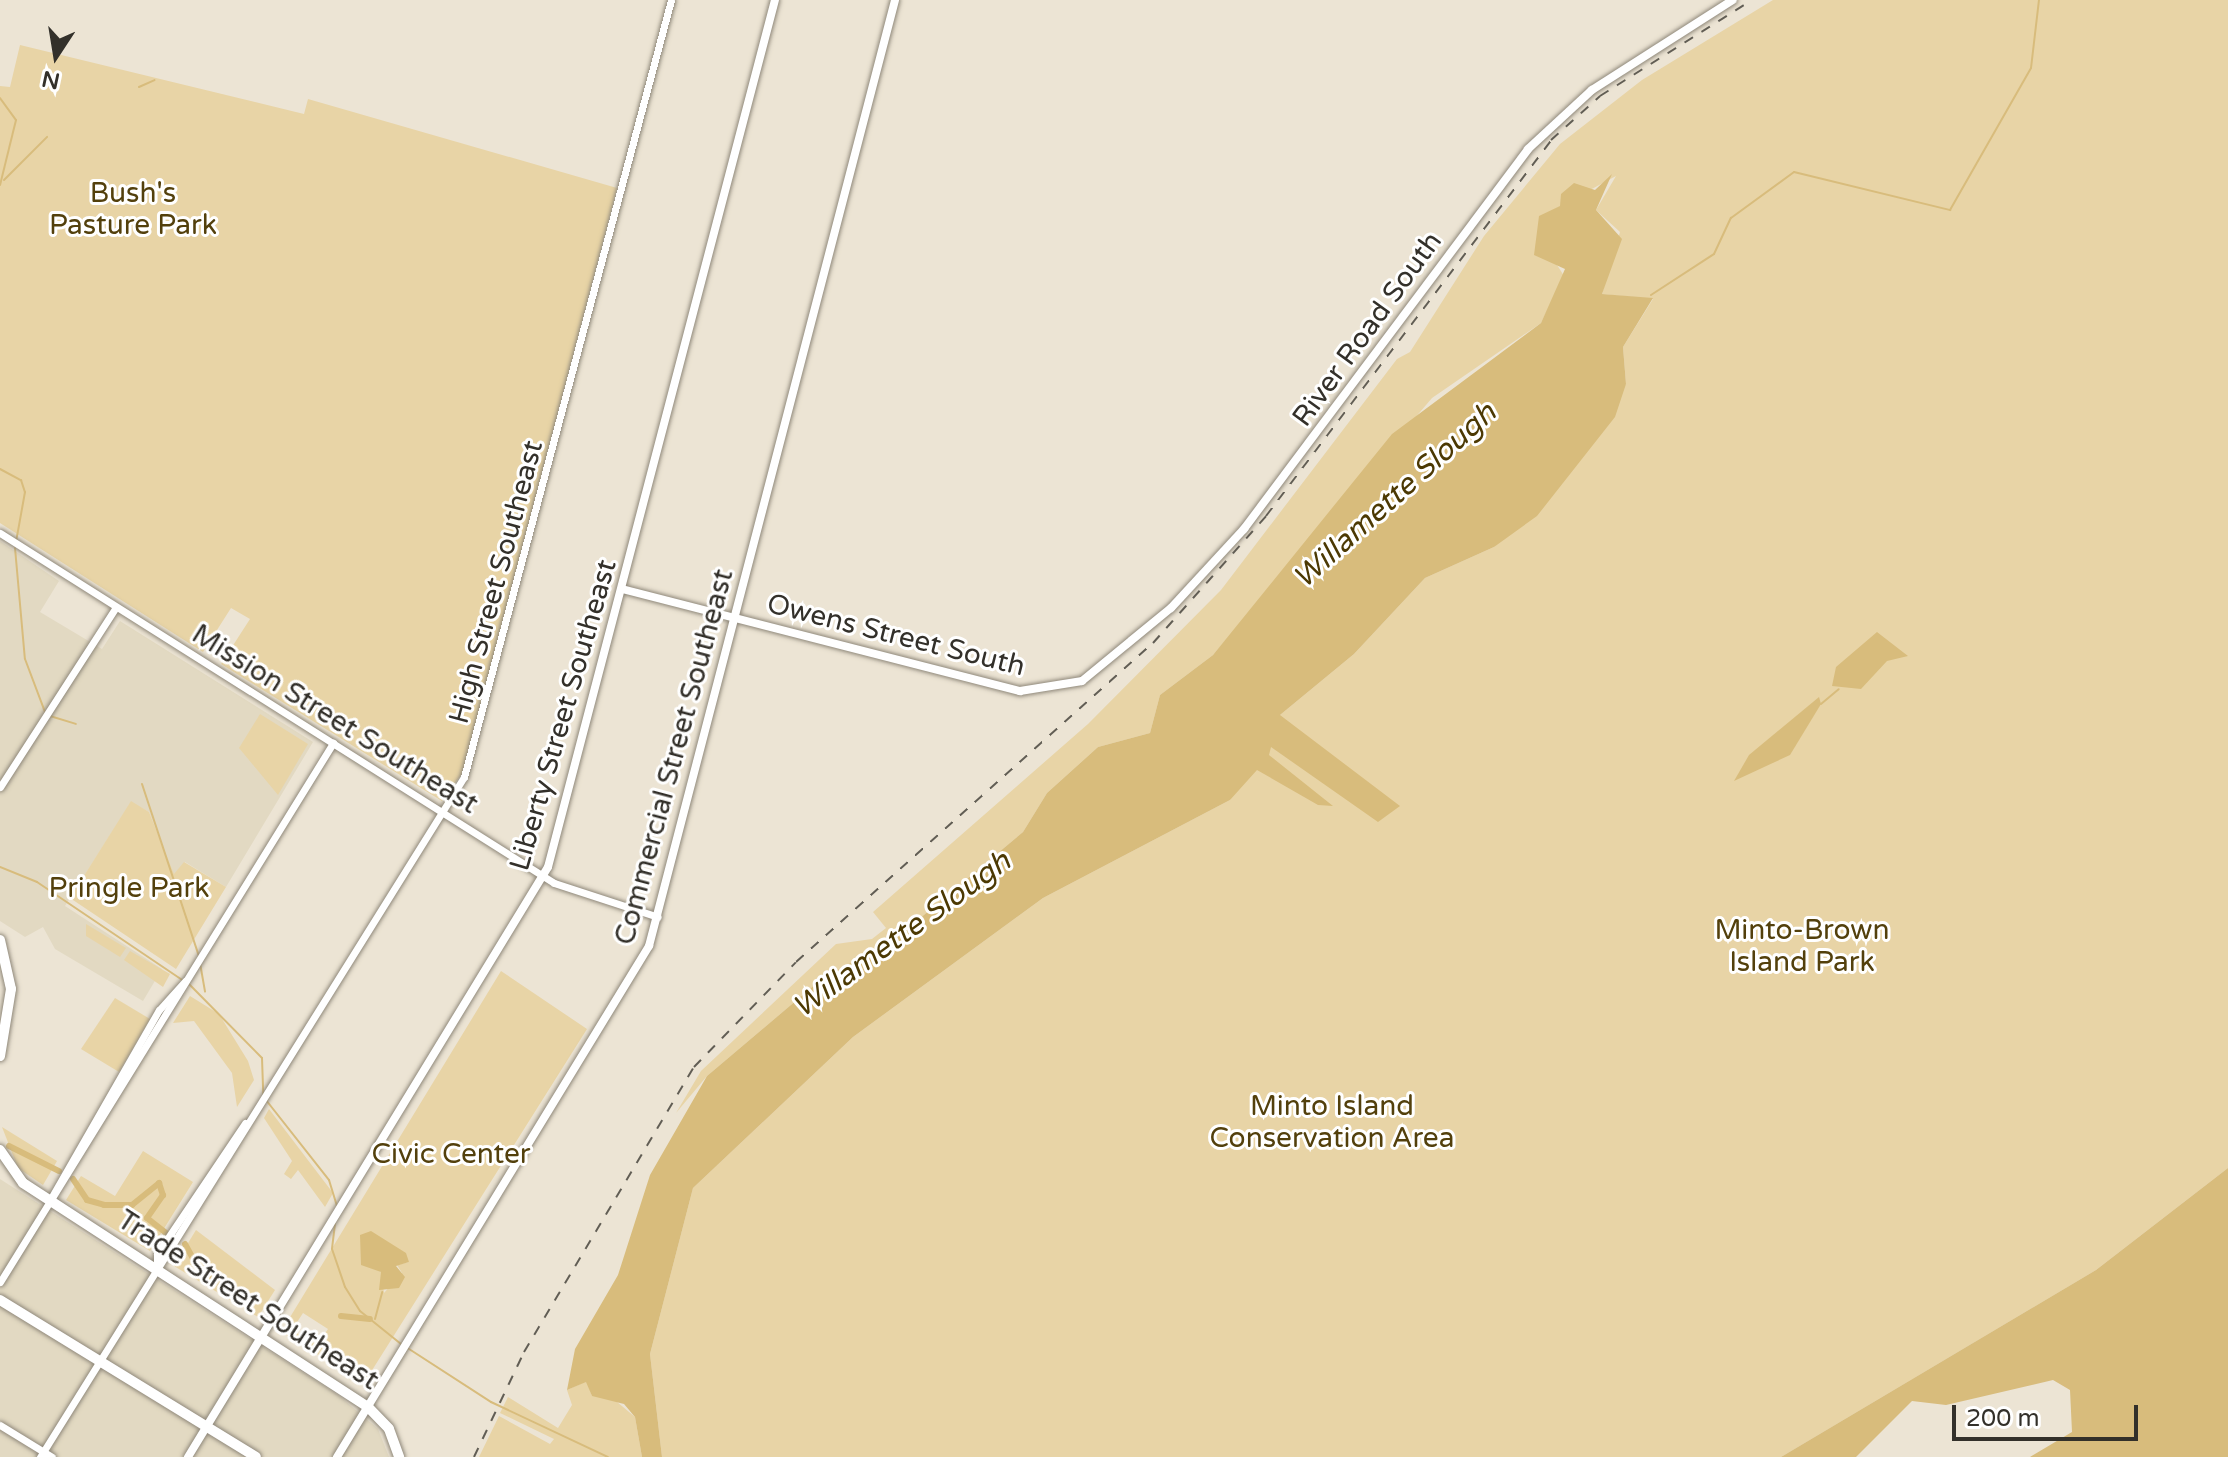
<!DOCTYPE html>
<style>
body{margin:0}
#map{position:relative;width:2228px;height:1457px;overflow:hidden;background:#ece4d4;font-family:"Varela Round",sans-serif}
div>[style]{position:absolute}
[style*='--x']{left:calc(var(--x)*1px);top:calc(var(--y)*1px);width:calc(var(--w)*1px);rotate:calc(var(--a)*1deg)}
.built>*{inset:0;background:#e2d9c2}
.green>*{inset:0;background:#e8d4a6}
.water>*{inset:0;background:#d8bc7c}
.stream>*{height:2px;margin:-1px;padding:0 1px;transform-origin:1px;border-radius:1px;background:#d8bc7c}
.canal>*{height:6px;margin:-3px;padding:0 3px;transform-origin:3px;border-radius:3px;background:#d8bc7c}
.roads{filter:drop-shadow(0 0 2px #8f887a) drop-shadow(0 0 2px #8f887a)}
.secondary>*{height:7px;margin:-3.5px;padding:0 3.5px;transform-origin:3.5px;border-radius:3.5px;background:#fff}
.primary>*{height:8px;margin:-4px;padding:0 4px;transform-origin:4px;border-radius:4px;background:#fff}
.highway>*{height:10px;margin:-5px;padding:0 5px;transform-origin:5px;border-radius:5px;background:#fff}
.rail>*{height:2px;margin-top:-1px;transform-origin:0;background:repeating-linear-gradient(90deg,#615d54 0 10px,transparent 0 20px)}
span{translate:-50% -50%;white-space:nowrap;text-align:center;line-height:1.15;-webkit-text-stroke:6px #fff;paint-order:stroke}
.park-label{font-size:28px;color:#53400c}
.street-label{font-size:28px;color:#33302a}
.water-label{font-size:30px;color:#4c3903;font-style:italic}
.north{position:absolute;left:16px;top:16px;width:80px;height:80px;-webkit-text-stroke:6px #fff;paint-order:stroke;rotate:192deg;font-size:22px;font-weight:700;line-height:32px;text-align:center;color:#33302a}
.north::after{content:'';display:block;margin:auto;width:28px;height:36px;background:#33302a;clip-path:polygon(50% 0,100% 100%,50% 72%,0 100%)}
.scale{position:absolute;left:1952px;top:1405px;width:186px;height:36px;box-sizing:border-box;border:4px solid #33302a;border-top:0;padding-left:10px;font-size:24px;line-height:28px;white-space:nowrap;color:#33302a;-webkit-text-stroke:6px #fff;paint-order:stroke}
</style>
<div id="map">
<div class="built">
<i style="clip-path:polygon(0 541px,59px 581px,40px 612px,102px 649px,120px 621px,313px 742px,226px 887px,185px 862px,174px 875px,149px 812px,131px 802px,65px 906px,162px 969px,143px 1001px,55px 949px,43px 927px,25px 937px,0 921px)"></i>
<i style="clip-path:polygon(0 1179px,338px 1395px,378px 1429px,389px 1457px,0 1457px)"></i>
</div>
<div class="green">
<i style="clip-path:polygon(1773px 0,2228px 0,2228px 1168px,2096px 1270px,1781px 1457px,662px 1457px,650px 1354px,693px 1188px,853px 1037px,1043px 898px,1230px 800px,1280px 715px,1354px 654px,1425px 578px,1494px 547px,1626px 384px,1623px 347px,1653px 299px,1602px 294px,1620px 232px,1596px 210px,1616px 176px,1560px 206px,1554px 260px,1564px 276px,1541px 323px,1432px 398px,1213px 655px,1160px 695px,1150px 733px,1098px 747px,1047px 793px,1023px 832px,894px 940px,824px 977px,707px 1076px,676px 1113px,701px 1071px,836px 944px,872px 939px,886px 928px,873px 912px,1088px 724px,1221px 590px,1397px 359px,1410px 352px,1484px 236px,1560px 144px,1642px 80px)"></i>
<i style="clip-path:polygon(20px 45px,304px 114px,308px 99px,617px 188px,463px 772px,442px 801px,221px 664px,250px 619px,231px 608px,203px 652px,0 523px,0 86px,10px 87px)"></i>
<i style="clip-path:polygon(260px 714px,308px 744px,278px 795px,239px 748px)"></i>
<i style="clip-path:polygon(131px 801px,149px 812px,174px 874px,184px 862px,226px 887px,176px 969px,70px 898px)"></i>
<i style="clip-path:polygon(86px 924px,126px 948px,120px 957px,86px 936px)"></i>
<i style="clip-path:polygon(130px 951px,170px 974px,163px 987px,124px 960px)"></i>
<i style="clip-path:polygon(evenodd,501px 971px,587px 1029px,364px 1383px,281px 1332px,501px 971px,388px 1244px,409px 1262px,397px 1265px,402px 1273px,384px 1293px,381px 1272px,363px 1260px,388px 1244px,501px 971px,303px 1313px,328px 1329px,317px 1345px,292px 1330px,303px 1313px)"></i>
<i style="clip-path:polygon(190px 996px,219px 1014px,248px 1061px,254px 1080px,237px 1107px,232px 1073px,194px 1021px,173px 1023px)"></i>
<i style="clip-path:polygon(115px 998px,150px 1019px,119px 1072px,81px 1049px)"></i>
<i style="clip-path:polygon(269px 1109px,333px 1193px,325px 1207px,298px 1170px,291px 1179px,284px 1174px,292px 1161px,264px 1118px)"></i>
<i style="clip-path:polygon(2px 1127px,57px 1161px,43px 1185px,18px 1168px)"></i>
<i style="clip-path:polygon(143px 1151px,193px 1182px,150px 1251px,66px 1200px,81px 1176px,115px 1196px)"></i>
<i style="clip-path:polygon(196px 1230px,275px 1290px,258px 1317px,174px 1266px)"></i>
<i style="clip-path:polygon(587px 1381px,592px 1396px,610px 1396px,635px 1417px,642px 1457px,479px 1457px,499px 1416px,550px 1444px,554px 1439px,500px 1413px,508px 1397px,558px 1428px,572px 1405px,567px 1390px)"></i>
</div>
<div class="water">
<i style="clip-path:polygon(1612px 174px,1596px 210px,1622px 239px,1602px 294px,1653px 298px,1623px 347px,1626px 384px,1615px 417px,1537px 516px,1494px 547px,1425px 578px,1354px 654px,1280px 715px,1400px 806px,1378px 822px,1271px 747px,1269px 755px,1333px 806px,1318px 805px,1257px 770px,1230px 800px,1043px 898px,853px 1037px,693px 1188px,650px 1354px,662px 1457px,642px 1457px,635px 1417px,624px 1404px,592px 1396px,586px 1382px,567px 1390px,575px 1349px,618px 1275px,650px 1175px,707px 1076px,824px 977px,894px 940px,1023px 832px,1047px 793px,1098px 747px,1150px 733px,1160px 695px,1213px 655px,1392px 434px,1541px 323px,1565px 269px,1534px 255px,1539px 216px,1560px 206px,1561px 194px,1574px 183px,1595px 190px)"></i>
<i style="clip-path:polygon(1877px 632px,1908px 656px,1887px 661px,1861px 689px,1832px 686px,1836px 667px)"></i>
<i style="clip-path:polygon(1819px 697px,1821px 704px,1790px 755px,1734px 781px,1749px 755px)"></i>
<i style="clip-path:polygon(2228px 1168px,2228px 1457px,2030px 1457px,2072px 1432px,2070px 1390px,2053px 1380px,1946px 1405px,1912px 1401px,1856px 1457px,1781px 1457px,2096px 1270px)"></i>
<i style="clip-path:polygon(371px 1231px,406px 1253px,409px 1262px,396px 1266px,405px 1277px,399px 1288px,379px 1290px,381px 1272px,361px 1265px,360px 1235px)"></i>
</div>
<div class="stream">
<i style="--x:139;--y:87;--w:17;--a:-24"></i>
<i style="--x:0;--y:98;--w:27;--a:54"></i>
<i style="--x:16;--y:120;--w:67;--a:103.8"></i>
<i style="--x:4;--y:180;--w:61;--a:-45"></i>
<i style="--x:1651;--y:295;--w:75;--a:-33.1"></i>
<i style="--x:1714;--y:254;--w:40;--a:-65"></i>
<i style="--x:1731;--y:218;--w:78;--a:-36.1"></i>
<i style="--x:1794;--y:172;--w:161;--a:13.7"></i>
<i style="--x:1950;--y:210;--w:163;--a:-60.3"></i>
<i style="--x:2031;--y:68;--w:68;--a:-83.3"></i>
<i style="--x:0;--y:469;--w:24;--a:28"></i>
<i style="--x:21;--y:480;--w:13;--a:72"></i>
<i style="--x:25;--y:492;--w:51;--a:100.2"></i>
<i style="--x:15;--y:548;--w:111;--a:84.9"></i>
<i style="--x:25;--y:659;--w:57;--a:69.3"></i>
<i style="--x:1821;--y:704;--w:23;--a:-40"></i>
<i style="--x:50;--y:716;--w:27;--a:17"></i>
<i style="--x:142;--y:784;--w:181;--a:71.7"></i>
<i style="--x:0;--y:867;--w:40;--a:22"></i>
<i style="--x:37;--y:882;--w:177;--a:34"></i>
<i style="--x:200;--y:963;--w:29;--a:80"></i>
<i style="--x:189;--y:984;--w:104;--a:45.4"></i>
<i style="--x:262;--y:1058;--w:37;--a:88"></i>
<i style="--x:266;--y:1100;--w:102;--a:51.8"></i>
<i style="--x:329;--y:1180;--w:27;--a:73"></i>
<i style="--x:335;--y:1224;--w:25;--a:97"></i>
<i style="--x:332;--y:1249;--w:40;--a:71.1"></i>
<i style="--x:345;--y:1287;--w:28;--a:58"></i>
<i style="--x:360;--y:1311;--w:53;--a:38.8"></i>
<i style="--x:375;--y:1319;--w:28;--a:-75"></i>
<i style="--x:406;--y:1347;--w:101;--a:32.9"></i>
<i style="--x:491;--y:1402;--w:129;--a:25.2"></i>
</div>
<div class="canal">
<i style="--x:9;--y:1146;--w:56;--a:26.6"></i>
<i style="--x:73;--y:1179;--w:25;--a:56"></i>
<i style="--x:87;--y:1200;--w:18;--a:16"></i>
<i style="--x:104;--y:1205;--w:28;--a:0"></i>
<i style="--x:132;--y:1205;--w:35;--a:-39"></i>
<i style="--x:159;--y:1183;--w:13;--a:72"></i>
<i style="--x:163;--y:1195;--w:28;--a:125"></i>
<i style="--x:147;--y:1218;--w:24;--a:38"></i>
<i style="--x:185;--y:1244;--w:18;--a:61"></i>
<i style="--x:201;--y:1275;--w:48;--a:23.4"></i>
<i style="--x:341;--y:1316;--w:29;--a:6"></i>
</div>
<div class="roads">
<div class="secondary">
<i style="--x:0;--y:533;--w:655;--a:32.28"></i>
<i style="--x:554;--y:883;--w:109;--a:18.1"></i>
<i style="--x:0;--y:787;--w:214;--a:-57.2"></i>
<i style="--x:50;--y:1200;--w:219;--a:-60.2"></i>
<i style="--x:159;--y:1010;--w:39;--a:-48"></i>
<i style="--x:157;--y:1266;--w:12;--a:-90"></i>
<i style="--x:157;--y:1254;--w:158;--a:-56.1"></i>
<i style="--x:0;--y:1282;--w:634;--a:-58.29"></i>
<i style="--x:0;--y:1425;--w:61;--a:31.6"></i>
<i style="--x:40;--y:1457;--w:801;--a:-58.06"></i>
<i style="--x:464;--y:777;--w:804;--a:-75.08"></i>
</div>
<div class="primary">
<i style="--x:622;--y:589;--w:411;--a:14.4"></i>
<i style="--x:1020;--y:691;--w:63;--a:-9.2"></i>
<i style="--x:1082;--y:681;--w:115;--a:-39.4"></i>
<i style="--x:1171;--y:608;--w:108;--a:-47.3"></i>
<i style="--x:1244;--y:529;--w:474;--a:-53.2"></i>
<i style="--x:1528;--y:149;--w:87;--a:-42.7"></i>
<i style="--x:1592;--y:90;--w:167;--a:-32.6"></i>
<i style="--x:188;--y:1457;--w:691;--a:-58.61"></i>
<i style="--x:548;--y:867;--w:896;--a:-75.33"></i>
<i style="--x:337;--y:1457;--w:599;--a:-58.59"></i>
<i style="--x:649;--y:946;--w:977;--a:-75.42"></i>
</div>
<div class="highway">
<i style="--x:0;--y:940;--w:50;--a:77.3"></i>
<i style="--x:11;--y:989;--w:68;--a:99.3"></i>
<i style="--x:0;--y:1150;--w:40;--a:55.1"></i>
<i style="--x:23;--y:1183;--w:411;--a:33"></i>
<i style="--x:368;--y:1407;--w:30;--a:46"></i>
<i style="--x:389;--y:1429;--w:30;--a:70"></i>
<i style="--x:0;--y:1300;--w:300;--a:31.5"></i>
</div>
</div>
<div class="rail">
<i style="--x:474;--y:1457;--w:116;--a:-64.5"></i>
<i style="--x:524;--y:1352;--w:332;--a:-59.2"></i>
<i style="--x:694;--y:1067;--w:146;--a:-45.8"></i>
<i style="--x:796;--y:962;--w:479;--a:-41.8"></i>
<i style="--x:1153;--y:643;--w:170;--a:-48.3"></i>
<i style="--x:1266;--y:516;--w:472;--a:-52.8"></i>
<i style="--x:1551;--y:140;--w:66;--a:-41.9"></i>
<i style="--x:1600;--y:96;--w:180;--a:-32.3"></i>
</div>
<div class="park-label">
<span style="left:133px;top:209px">Bush's<br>Pasture Park</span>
<span style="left:129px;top:888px">Pringle Park</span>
<span style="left:1802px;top:946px">Minto-Brown<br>Island Park</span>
<span style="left:1332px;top:1122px">Minto Island<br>Conservation Area</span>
<span style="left:451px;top:1154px">Civic Center</span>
</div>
<div class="street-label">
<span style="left:1367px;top:329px;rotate:-54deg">River Road South</span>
<span style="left:496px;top:582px;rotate:-75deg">High Street Southeast</span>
<span style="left:896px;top:635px;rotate:14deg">Owens Street South</span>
<span style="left:563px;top:715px;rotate:-74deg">Liberty Street Southeast</span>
<span style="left:335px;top:719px;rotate:32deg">Mission Street Southeast</span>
<span style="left:674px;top:757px;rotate:-75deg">Commercial Street Southeast</span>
<span style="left:248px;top:1300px;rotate:33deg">Trade Street Southeast</span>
</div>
<div class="water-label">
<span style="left:1395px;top:496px;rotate:-42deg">Willamette Slough</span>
<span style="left:902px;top:935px;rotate:-36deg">Willamette Slough</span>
</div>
<div class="north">N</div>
<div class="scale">200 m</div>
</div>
